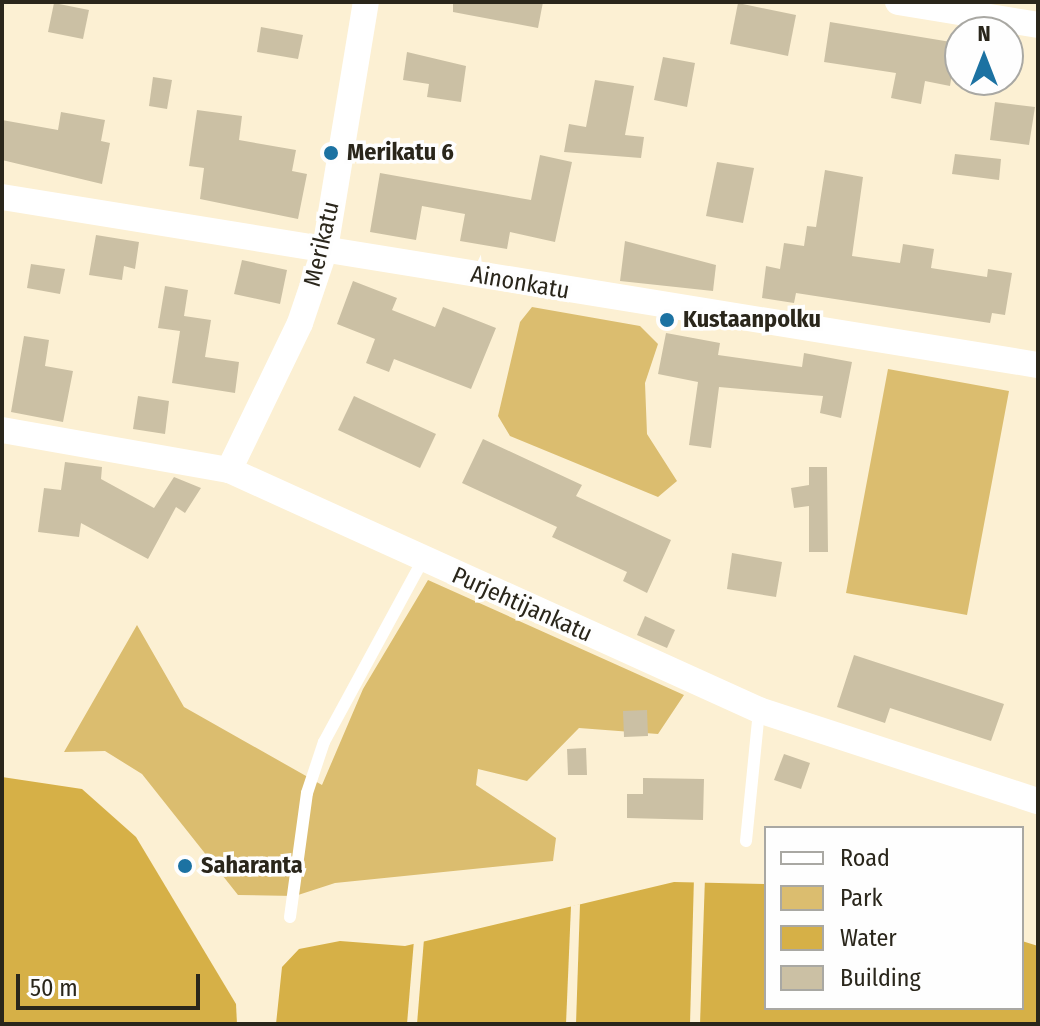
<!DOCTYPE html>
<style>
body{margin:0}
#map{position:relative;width:1040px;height:1026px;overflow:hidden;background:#fcf0d3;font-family:"Fira Sans Condensed",sans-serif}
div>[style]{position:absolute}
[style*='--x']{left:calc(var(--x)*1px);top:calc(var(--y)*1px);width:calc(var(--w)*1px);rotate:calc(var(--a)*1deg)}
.green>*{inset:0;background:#dbbd6f}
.water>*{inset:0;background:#d6b047}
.pier>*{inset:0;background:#fcf0d3}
.building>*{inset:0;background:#cbc0a4}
.lane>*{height:12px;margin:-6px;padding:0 6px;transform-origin:6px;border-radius:6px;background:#fff}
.street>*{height:26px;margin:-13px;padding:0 13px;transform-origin:13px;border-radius:13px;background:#fff}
.dots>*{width:22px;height:22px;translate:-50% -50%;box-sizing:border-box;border:4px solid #fefefe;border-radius:50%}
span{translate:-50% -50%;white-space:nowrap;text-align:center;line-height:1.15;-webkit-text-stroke:7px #fefefe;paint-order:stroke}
.poi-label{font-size:24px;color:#2a261b;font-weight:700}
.left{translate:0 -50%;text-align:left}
.street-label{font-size:24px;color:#2a261b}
.frame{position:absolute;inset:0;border:4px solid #2a261b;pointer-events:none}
.legend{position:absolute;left:764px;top:826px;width:260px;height:184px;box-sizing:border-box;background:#fefefe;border:2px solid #a9a8a3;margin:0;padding:10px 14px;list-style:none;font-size:24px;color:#2a261b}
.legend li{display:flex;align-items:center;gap:16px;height:40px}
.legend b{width:40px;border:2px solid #a9a8a3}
.north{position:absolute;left:944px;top:16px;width:80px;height:80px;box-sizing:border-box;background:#fefefe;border:2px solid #a9a8a3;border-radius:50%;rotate:0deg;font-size:22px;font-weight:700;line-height:32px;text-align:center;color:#2a261b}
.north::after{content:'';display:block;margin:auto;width:28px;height:36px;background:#1c72a2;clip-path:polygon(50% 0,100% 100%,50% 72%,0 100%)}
.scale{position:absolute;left:16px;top:974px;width:184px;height:36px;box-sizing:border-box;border:4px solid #2a261b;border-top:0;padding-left:10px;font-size:24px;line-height:28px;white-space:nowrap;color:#2a261b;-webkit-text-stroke:6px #fefefe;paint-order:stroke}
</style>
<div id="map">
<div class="green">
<i style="clip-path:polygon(532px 307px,640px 326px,658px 344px,645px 383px,647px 434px,677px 481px,658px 497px,510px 436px,498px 416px,520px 322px)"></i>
<i style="clip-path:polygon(888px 369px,1009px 391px,967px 615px,846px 593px)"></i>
<i style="clip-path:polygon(428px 580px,684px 695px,658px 734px,579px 728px,527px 781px,478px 769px,476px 785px,556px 838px,553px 861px,335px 883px,295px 896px,238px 895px,142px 774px,105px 751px,64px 752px,137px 625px,184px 707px,322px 785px,363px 689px)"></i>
</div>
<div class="water">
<i style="clip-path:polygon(2px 777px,82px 789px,136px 837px,236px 1004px,237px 1024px,2px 1024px)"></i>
<i style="clip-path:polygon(674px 882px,766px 884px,766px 1008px,1022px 1008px,1022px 941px,1038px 946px,1038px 1024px,276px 1024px,282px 967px,299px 949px,340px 941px,405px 946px)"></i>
</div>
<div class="pier">
<i style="clip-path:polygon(694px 877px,705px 877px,700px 1024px,690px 1024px)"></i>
<i style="clip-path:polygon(580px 904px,576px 1024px,566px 1024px,571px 906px)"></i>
<i style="clip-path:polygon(424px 939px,417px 1024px,407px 1024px,414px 940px)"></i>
</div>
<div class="building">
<i style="clip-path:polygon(453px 2px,543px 2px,538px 28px,453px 12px)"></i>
<i style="clip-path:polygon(54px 3px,89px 10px,83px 39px,48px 32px)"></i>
<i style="clip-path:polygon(738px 3px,796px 15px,788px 56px,730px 44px)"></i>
<i style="clip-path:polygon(830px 22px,957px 43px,950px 86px,925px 81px,921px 104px,891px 98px,896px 73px,824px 62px)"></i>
<i style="clip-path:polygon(261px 27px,303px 35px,298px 59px,257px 52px)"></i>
<i style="clip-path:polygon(407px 52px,466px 66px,461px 102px,427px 97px,429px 84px,403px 80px)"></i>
<i style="clip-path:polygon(663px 57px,695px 63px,687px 107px,654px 100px)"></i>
<i style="clip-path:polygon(153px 77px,172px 80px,167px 109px,149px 106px)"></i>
<i style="clip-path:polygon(595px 80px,634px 86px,625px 135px,644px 137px,641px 158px,564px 152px,569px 124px,586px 127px)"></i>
<i style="clip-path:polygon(995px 102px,1035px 107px,1029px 145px,990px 140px)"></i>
<i style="clip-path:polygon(197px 110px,242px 116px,239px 140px,296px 150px,292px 171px,307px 174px,298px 219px,200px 199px,204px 168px,189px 166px)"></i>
<i style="clip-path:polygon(61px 112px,105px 120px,101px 141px,110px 143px,102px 184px,2px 160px,2px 120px,58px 130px)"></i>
<i style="clip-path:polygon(955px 154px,1001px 159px,999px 180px,952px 174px)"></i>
<i style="clip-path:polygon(540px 155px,572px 162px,555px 242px,510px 232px,507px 249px,460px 241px,465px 214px,422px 206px,416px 240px,370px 232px,380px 173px,531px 200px)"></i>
<i style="clip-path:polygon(717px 162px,754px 168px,743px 223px,706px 216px)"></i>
<i style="clip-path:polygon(825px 170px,863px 177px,852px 256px,900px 263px,903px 244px,934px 249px,931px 268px,987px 277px,988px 269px,1012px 273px,1005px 315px,992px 313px,990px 323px,796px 293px,794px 303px,762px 298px,766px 266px,780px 269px,784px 243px,804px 246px,807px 226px,816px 227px)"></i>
<i style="clip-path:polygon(96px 235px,139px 242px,135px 269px,124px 266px,122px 280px,89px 275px)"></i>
<i style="clip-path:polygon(625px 241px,716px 265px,713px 291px,620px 281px)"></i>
<i style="clip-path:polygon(242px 260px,287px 270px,280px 304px,234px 294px)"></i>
<i style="clip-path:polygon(31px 264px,65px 269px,60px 294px,27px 288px)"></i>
<i style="clip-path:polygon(353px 281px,397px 298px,392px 310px,435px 327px,443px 307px,496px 328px,471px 389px,394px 359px,389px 372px,366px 363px,375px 339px,337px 324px)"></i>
<i style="clip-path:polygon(165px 286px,188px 290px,184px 316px,211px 320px,205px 357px,239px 362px,235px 393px,172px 383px,180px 331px,158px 328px)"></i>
<i style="clip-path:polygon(666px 333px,720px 343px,718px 355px,802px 367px,804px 353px,852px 362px,841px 418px,820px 413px,823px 396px,719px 387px,711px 448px,689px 445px,698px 382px,658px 374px)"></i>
<i style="clip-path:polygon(24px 336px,49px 340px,45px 366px,73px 371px,63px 422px,11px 412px)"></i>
<i style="clip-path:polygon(138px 396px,169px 401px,165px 434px,133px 429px)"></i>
<i style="clip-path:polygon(354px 396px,436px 434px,420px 468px,338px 430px)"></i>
<i style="clip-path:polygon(483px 439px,582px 485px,576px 496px,671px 540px,647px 593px,623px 581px,627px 572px,552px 537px,557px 527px,462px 483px)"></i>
<i style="clip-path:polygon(65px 462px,102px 467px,101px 479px,154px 508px,174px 477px,201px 488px,185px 513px,176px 507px,148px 559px,81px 523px,79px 537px,38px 532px,44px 488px,61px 490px)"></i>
<i style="clip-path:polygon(809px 467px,827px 467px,828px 552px,809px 552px,809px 506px,794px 508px,791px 488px,809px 485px)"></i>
<i style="clip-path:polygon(732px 553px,782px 562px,776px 597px,727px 589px)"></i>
<i style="clip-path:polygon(645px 616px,675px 630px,667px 648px,637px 635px)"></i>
<i style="clip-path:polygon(854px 655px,1004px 704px,991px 741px,890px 708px,885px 723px,837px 707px)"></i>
<i style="clip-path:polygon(647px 710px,648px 736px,624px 737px,623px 711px)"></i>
<i style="clip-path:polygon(586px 748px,587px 775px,568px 775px,567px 749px)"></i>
<i style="clip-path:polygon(784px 754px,810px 763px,801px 789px,774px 780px)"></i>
<i style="clip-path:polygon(643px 778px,704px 779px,703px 820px,627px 818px,627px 794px,643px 794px)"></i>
</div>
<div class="lane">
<i style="--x:746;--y:841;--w:132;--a:-84.3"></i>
<i style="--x:290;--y:917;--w:125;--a:-82.2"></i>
<i style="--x:307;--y:793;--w:54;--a:-71.6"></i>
<i style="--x:324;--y:742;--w:207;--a:-61.5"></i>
</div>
<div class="street">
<i style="--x:898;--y:2;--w:142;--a:9.3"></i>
<i style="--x:2;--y:197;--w:1050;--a:9.21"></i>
<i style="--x:2;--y:430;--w:230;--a:10"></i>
<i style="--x:229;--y:470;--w:582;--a:24.36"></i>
<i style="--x:759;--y:710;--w:293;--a:18.1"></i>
<i style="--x:229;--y:470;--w:163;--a:-64.2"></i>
<i style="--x:300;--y:323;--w:78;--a:-71.3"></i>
<i style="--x:325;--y:249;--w:250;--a:-80.6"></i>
</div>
<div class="dots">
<i style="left:331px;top:153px;background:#1c72a2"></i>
<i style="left:667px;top:320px;background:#1c72a2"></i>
<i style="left:185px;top:866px;background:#1c72a2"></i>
</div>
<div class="poi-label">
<span class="left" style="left:347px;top:153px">Merikatu 6</span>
<span class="left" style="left:683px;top:320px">Kustaanpolku</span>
<span class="left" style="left:201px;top:866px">Saharanta</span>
</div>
<div class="street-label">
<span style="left:322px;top:244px;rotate:-77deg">Merikatu</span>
<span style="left:520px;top:283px;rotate:10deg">Ainonkatu</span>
<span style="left:522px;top:605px;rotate:24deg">Purjehtijankatu</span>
</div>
<div class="frame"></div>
<ul class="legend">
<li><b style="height:10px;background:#fff"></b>Road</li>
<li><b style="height:22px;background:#dbbd6f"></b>Park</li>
<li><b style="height:22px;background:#d6b047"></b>Water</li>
<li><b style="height:22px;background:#cbc0a4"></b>Building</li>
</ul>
<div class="north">N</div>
<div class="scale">50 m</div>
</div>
